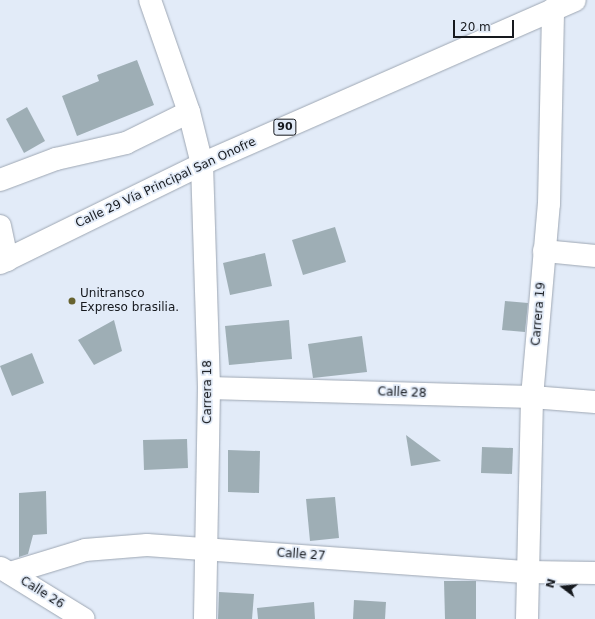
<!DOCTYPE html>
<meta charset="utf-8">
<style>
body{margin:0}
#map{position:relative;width:595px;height:619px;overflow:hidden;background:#e2ebf8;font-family:"DejaVu Sans",sans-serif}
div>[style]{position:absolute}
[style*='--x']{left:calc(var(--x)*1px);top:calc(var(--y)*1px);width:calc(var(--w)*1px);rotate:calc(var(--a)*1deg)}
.building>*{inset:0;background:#9eaeb5}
.roads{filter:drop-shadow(0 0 1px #9ea7b3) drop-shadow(0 0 1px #9ea7b3)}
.minor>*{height:22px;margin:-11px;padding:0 11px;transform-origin:11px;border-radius:11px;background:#fff}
.major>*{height:22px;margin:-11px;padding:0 11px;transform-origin:11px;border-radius:11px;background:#fff}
.dots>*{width:11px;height:11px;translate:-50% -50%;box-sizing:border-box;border:2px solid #e2ebf8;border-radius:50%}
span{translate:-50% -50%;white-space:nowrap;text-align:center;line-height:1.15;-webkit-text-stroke:3.5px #e2ebf8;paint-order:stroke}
.shield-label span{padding:1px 3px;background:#e2ebf8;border:1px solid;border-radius:3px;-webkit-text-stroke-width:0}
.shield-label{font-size:11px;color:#16191e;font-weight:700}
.street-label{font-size:12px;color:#16191e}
.poi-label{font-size:12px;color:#16191e}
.left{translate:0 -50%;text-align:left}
.north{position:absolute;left:543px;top:567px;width:40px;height:40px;-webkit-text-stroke:3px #e2ebf8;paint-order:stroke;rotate:286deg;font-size:11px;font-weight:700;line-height:16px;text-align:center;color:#16191e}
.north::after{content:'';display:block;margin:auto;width:14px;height:18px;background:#16191e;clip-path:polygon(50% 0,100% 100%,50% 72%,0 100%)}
.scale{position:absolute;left:453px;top:20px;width:61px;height:18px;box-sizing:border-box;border:2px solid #16191e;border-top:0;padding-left:5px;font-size:12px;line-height:14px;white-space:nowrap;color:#16191e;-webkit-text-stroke:3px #e2ebf8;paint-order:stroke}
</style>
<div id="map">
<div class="building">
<i style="clip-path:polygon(137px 60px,154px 105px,77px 136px,62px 96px,99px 81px,97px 75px)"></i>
<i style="clip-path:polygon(27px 107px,45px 141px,24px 153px,6px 119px)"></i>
<i style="clip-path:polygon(335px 227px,346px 262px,303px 275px,292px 240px)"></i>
<i style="clip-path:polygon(265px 253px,272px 286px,230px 295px,223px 263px)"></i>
<i style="clip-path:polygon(505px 301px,528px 303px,525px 332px,502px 330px)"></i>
<i style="clip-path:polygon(114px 320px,122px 351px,94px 365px,78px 340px)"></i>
<i style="clip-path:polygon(289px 320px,292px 359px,229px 365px,225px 326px)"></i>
<i style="clip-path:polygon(362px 336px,367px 372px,313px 378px,308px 344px)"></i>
<i style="clip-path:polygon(32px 353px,44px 383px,12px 396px,0 366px)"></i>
<i style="clip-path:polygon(406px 435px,441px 461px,411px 466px)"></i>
<i style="clip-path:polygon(187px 439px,188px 468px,144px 470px,143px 440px)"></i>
<i style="clip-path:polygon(482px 447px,513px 448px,512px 474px,481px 473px)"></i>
<i style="clip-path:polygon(228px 450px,260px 451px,259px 493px,228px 492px)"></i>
<i style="clip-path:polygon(46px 491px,47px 534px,33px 535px,28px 554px,19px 557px,19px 493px)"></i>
<i style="clip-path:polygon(335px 497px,339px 538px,310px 541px,306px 499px)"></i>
<i style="clip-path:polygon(444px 581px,476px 581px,476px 619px,445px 619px)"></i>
<i style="clip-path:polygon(219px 592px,254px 594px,252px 619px,218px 619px)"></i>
<i style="clip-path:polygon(354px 600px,386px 602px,385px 619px,353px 619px)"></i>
<i style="clip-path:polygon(314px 602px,315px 619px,258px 619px,257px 608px)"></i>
</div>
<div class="roads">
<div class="minor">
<i style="--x:150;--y:0;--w:119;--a:70.8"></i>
<i style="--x:189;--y:112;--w:54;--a:76"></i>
<i style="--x:202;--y:164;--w:224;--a:88.2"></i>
<i style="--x:209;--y:388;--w:231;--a:91"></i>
<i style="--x:0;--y:180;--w:60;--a:-20.6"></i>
<i style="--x:56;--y:159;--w:72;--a:-12.9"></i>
<i style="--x:126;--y:143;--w:70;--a:-26.2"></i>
<i style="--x:0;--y:226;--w:35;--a:78"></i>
<i style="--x:544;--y:251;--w:51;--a:5.6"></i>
<i style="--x:209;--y:388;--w:323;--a:1.6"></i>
<i style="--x:532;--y:397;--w:63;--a:4.5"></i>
<i style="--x:1;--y:568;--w:97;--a:31.6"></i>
<i style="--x:10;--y:573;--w:78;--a:-17"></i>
<i style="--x:85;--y:550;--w:62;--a:-4.6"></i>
<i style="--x:147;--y:545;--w:382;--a:4.1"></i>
<i style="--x:528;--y:572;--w:67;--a:0.9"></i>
<i style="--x:527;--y:619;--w:222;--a:-88.7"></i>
<i style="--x:532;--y:397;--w:194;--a:-85"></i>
<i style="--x:549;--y:204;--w:195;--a:-88.8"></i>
</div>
<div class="major">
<i style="--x:0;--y:263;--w:225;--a:-26.1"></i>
<i style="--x:202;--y:164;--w:407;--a:-23.7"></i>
</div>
</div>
<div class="dots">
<i style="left:72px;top:301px;background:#676330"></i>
</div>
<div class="shield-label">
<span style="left:285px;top:127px">90</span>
</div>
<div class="street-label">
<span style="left:166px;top:183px;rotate:-25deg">Calle 29 Vía Principal San Onofre</span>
<span style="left:539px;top:314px;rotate:-85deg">Carrera 19</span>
<span style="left:208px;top:392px;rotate:-90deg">Carrera 18</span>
<span style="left:402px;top:393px;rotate:2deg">Calle 28</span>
<span style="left:301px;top:555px;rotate:4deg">Calle 27</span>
<span style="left:42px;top:593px;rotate:32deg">Calle 26</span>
</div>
<div class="poi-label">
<span class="left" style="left:80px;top:301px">Unitransco<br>Expreso brasilia.</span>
</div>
<div class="north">N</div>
<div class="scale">20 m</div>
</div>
